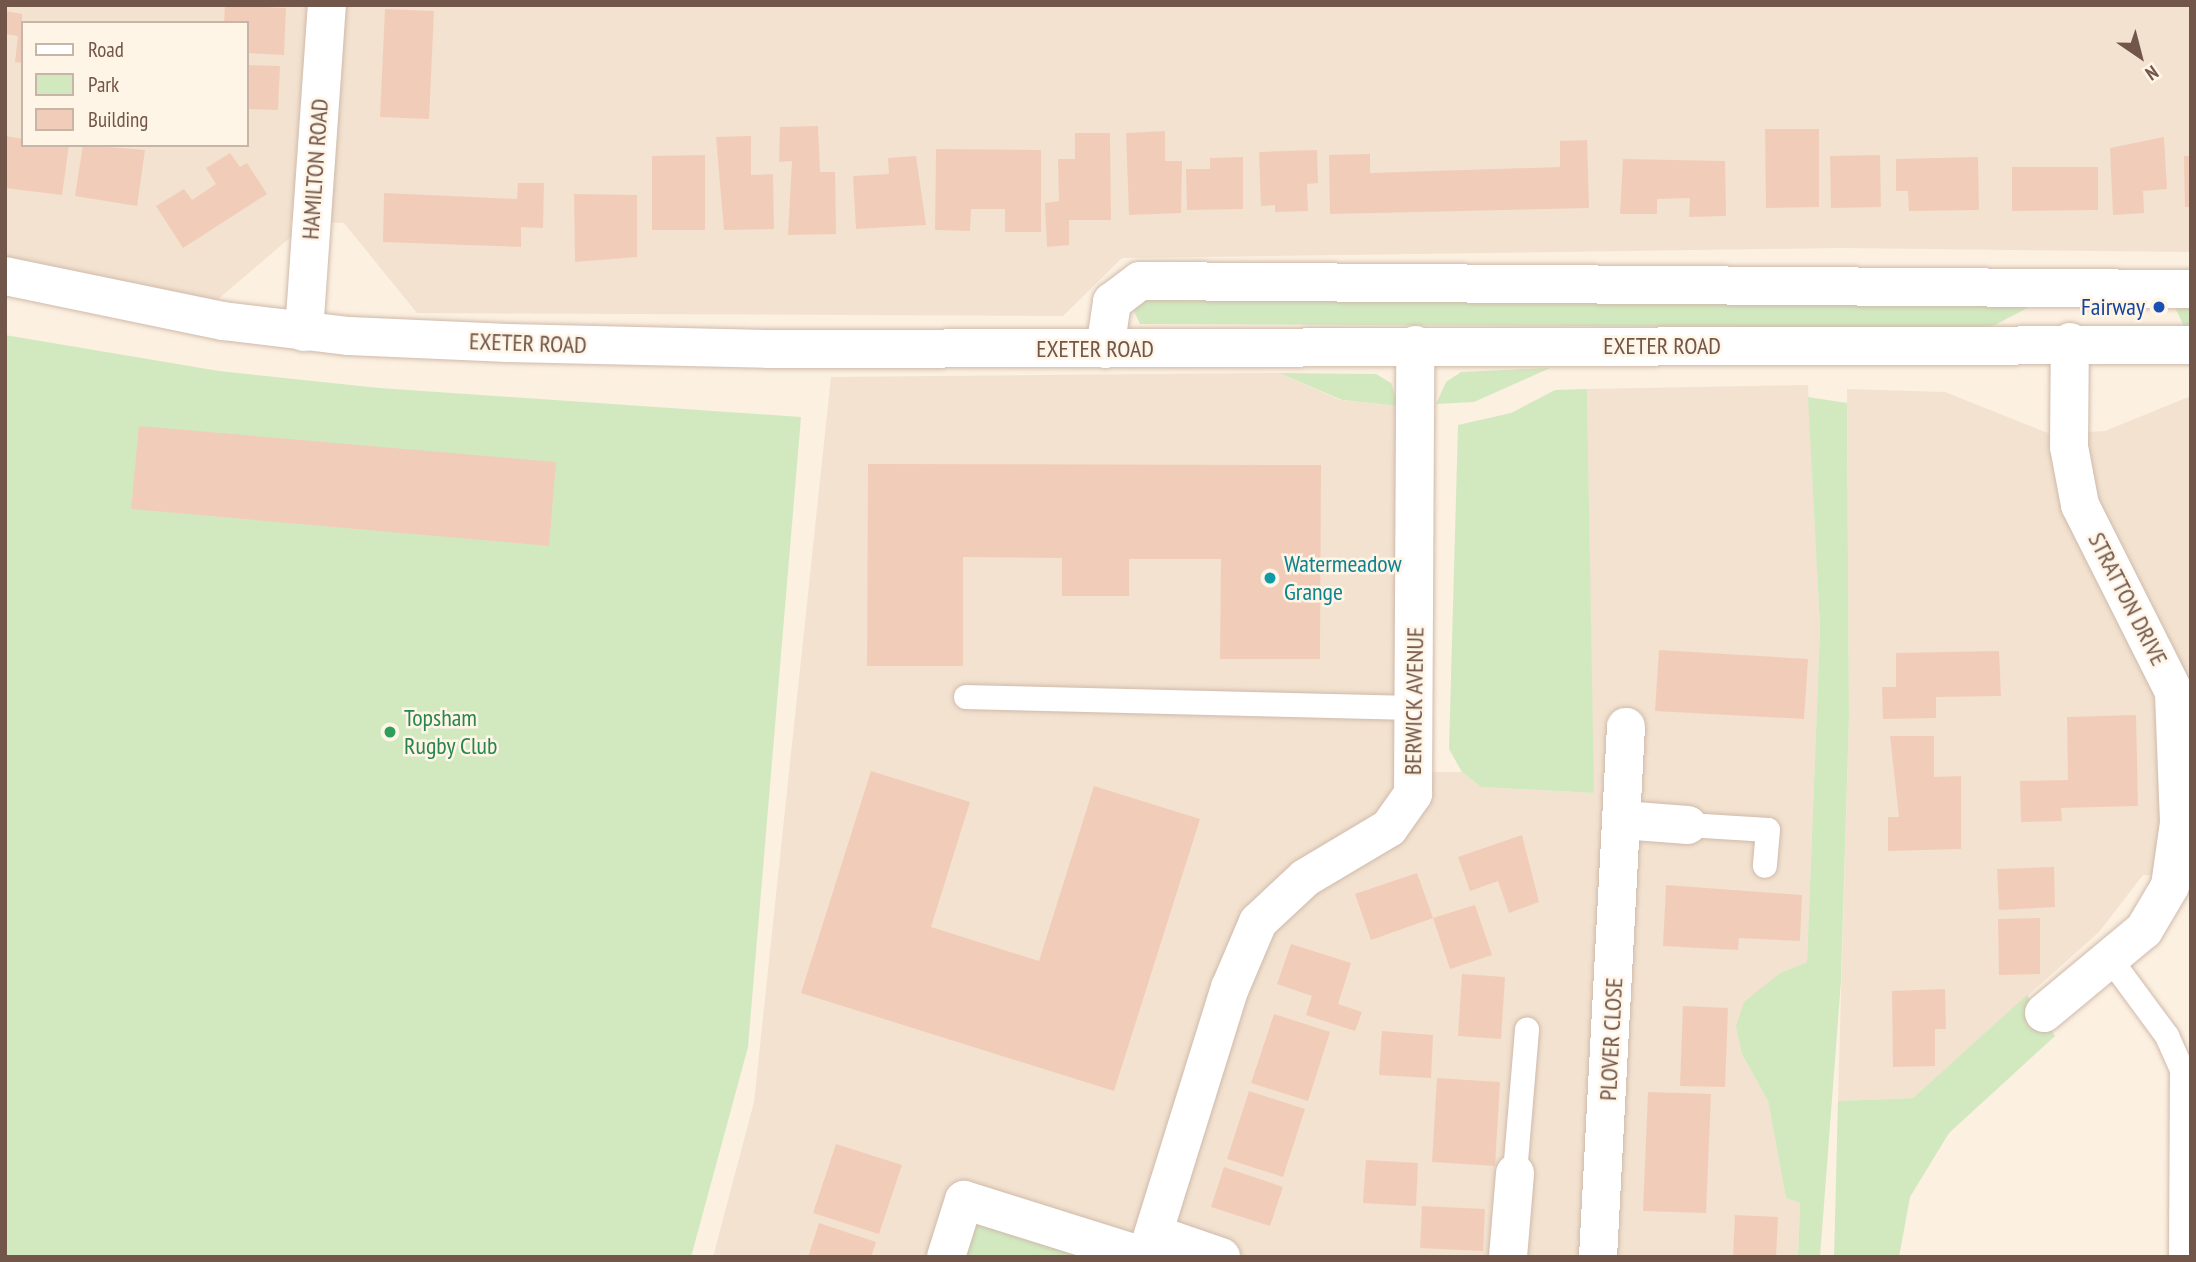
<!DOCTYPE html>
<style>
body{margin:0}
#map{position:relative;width:2196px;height:1262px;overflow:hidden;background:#fcf0e1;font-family:"PT Sans Narrow",sans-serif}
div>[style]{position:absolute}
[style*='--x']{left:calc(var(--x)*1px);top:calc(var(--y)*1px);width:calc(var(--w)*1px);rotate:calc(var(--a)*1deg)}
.residential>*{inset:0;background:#f3e2d0}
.green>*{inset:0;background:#d2e9c0}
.building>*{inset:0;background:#f1cdb9}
.roads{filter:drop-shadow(0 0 2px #cfbaab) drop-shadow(0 0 2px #cfbaab)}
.lane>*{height:24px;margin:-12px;padding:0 12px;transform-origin:12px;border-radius:12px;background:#fff}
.street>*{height:38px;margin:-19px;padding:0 19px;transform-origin:19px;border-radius:19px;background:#fff}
.secondary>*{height:38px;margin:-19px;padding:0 19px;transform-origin:19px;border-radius:19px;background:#fff}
.dots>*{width:19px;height:19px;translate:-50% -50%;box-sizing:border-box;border:4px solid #fff5e7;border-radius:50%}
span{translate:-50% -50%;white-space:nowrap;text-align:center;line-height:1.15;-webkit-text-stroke:5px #fff5e7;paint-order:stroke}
.street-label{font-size:24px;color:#725649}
.transit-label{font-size:24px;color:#164399}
.right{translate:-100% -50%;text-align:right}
.culture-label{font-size:24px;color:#0d838f}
.left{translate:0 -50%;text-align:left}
.leisure-label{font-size:24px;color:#27864d}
.frame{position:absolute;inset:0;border:7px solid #725649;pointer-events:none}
.legend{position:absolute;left:21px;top:21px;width:228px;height:126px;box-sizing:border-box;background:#fff5e7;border:2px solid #c7b5a8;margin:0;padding:9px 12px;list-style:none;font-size:21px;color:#725649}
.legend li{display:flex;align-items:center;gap:14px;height:35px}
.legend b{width:35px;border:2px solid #c7b5a8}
.north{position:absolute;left:2105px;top:21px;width:70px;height:70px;-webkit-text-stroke:5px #fff5e7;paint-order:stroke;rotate:145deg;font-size:19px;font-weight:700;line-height:28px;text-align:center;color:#725649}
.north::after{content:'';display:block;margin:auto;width:24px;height:32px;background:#725649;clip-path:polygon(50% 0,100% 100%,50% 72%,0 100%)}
</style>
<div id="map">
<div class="residential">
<i style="clip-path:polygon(evenodd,5px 5px,2191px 5px,2191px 252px,1841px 248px,1122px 258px,1063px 316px,417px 313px,344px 223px,291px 221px,291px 237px,217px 300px,5px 256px,5px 5px,23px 23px,247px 23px,247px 145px,23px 145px,23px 23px)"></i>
<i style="clip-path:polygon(1279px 373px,1340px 400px,1399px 406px,1396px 772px,1462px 772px,1481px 787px,1593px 793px,1587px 389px,1808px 385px,1820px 628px,1807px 962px,1780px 973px,1742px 1054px,1768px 1101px,1786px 1198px,1800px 1203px,1798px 1257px,713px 1257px,754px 1102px,831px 377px)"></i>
<i style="clip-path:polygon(1847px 389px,1945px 392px,2050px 434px,2105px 431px,2191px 396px,2191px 876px,2143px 875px,2099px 932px,1913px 1098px,1838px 1101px,1849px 717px)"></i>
</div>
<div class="green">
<i style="clip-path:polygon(1142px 300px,2033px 305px,1993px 326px,1963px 328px,1148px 324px,1140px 324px,1132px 307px)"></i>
<i style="clip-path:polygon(2191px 303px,2191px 328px,2185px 328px,2174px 306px)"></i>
<i style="clip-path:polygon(5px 335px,219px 371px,379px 388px,801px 417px,748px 1047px,691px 1257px,5px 1257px)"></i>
<i style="clip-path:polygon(1550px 368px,1474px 402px,1436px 404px,1446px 382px,1461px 372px)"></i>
<i style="clip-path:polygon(1279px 373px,1376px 374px,1391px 383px,1399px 406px,1342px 400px)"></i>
<i style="clip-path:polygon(1587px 389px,1594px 793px,1481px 787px,1462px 772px,1449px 749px,1458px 425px,1511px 413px,1555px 390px)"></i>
<i style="clip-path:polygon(1808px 397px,1847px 403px,1849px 717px,1841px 981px,1820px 1257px,1798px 1257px,1800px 1203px,1786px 1198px,1768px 1101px,1742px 1054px,1736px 1026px,1744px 1002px,1780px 973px,1807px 962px,1820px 628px)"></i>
<i style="clip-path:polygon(2027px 995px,2055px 1036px,1949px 1133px,1910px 1197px,1899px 1257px,1834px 1257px,1838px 1101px,1913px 1098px)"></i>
<i style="clip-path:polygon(970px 1220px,1096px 1257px,974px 1257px,960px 1251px)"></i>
</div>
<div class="building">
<i style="clip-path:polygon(225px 5px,286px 8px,284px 55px,247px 53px,247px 23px,224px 23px)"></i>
<i style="clip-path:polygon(385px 9px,434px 11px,429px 119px,380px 117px)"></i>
<i style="clip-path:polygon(5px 11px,22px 14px,23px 63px,15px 62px,18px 36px,5px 34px)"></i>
<i style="clip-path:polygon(247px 65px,280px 66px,278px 110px,247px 109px)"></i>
<i style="clip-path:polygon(818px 126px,820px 172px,835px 172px,836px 234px,788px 235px,792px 161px,779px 162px,780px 127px)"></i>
<i style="clip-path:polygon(1765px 129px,1819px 129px,1819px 207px,1766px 208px)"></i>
<i style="clip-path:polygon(1165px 131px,1165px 161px,1182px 161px,1181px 213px,1129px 215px,1126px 133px)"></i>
<i style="clip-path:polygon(1075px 133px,1110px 133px,1111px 220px,1069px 220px,1069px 245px,1047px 247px,1045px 203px,1059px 201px,1058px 159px,1075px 159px)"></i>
<i style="clip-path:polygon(5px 136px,23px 139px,23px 145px,69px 145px,62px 195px,5px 188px)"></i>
<i style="clip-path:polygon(751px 136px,751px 175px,773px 174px,774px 229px,724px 230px,716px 137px)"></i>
<i style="clip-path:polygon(2164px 137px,2167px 189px,2143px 191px,2144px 213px,2113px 215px,2110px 148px)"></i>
<i style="clip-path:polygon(1587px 140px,1589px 208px,1330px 214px,1329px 155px,1370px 154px,1370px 173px,1560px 167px,1560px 141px)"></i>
<i style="clip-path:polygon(83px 145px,145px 150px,137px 206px,75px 196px)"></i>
<i style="clip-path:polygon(936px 149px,1041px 150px,1041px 232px,1005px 232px,1005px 209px,971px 209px,970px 231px,935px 230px)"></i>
<i style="clip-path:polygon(1317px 150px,1318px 183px,1307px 184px,1308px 211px,1275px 212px,1275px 205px,1261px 206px,1259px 152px)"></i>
<i style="clip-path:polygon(230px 153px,240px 167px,247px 163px,267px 194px,183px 248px,156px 206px,184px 189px,192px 200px,216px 184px,206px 168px)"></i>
<i style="clip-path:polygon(705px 155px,705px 230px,652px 230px,652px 156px)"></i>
<i style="clip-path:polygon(1880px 155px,1881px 207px,1831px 208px,1830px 156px)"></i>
<i style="clip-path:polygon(916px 156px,926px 225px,856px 229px,853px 176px,889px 174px,888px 158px)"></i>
<i style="clip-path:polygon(2184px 156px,2191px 156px,2191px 207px,2185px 207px)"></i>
<i style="clip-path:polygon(1243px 157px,1243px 209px,1187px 210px,1186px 169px,1210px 169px,1210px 158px)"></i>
<i style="clip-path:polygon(1978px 157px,1979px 210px,1909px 211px,1908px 191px,1896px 191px,1896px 159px)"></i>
<i style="clip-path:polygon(1623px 159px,1725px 161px,1726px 216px,1689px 217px,1690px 198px,1657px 199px,1657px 214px,1620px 214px)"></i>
<i style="clip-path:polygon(2012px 167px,2098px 167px,2098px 210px,2012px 211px)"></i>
<i style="clip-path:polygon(518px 183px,544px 183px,543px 228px,521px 227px,521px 247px,383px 242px,384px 193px,517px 199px)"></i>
<i style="clip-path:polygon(574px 194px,637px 195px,637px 257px,575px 262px)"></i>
<i style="clip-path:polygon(139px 426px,556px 462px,549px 546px,131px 509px)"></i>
<i style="clip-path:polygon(868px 464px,1321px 465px,1320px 659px,1220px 659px,1221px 559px,1129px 559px,1129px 596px,1062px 596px,1062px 558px,963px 557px,963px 666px,867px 666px)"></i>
<i style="clip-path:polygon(1659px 650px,1808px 659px,1804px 719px,1655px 711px)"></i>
<i style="clip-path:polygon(1999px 651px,2001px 696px,1936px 697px,1936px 718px,1883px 719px,1882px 687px,1896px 687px,1896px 653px)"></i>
<i style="clip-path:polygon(2136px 715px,2138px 806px,2061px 808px,2062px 821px,2021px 822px,2020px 781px,2068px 780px,2067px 717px)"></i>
<i style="clip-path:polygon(1890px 736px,1934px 736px,1934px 777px,1961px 776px,1961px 849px,1888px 851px,1888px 817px,1899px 817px)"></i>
<i style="clip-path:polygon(871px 771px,970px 802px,931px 927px,1039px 961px,1094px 786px,1200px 819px,1114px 1091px,801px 993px)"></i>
<i style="clip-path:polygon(1522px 835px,1539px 902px,1509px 913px,1498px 881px,1470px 891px,1458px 857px)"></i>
<i style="clip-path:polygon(2054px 867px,2055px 907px,1999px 910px,1997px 869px)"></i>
<i style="clip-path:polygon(1417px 873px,1433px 918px,1371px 940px,1355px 894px)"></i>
<i style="clip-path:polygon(1666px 885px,1802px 895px,1800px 941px,1739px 938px,1738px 950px,1663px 946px)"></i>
<i style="clip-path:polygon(1475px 905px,1492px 955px,1450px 969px,1433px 918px)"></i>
<i style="clip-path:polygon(2040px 918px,2040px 974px,1999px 975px,1998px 919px)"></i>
<i style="clip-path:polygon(1291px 944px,1351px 963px,1338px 1004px,1362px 1012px,1355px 1031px,1306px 1015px,1312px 996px,1277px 984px)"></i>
<i style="clip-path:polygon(1462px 974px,1505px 977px,1501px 1039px,1458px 1036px)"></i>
<i style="clip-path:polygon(1945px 989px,1946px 1029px,1935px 1029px,1935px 1066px,1893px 1067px,1892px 991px)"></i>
<i style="clip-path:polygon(1683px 1006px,1728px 1008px,1725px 1087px,1680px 1086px)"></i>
<i style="clip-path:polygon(1274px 1014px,1330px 1032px,1308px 1101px,1251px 1083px)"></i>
<i style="clip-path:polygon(1382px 1031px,1433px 1035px,1431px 1078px,1379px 1075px)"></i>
<i style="clip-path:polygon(1437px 1078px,1500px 1082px,1495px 1166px,1432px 1162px)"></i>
<i style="clip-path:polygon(1249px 1091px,1305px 1109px,1283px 1177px,1227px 1159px)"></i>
<i style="clip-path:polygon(1648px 1092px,1711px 1094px,1706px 1213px,1643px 1211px)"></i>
<i style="clip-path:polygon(836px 1144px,902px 1165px,879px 1234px,813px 1213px)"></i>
<i style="clip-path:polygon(1366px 1160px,1418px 1163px,1416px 1206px,1363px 1203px)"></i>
<i style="clip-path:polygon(1224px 1167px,1283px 1187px,1270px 1226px,1211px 1207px)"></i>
<i style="clip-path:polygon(1422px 1206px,1485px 1209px,1483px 1251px,1420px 1248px)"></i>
<i style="clip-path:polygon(1735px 1215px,1778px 1217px,1776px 1257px,1733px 1257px)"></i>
<i style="clip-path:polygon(819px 1223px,876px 1242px,871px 1257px,808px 1257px)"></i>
</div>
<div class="roads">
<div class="lane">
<i style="--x:966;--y:697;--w:446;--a:1.4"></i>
<i style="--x:1688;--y:825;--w:80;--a:3.6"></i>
<i style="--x:1768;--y:830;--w:36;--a:95"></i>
<i style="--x:2111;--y:960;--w:94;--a:53.6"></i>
<i style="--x:2167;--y:1036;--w:36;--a:66"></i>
<i style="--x:2182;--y:1069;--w:188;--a:90.3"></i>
<i style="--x:1515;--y:1173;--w:144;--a:-85.2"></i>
</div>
<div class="street">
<i style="--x:304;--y:332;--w:328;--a:-86"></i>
<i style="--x:1105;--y:349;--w:48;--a:-81.5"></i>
<i style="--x:1112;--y:302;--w:35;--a:-37"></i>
<i style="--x:1140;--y:281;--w:1051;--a:0.44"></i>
<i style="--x:1622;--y:820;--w:66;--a:4.3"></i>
<i style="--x:2044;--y:1013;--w:130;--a:-39.7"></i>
<i style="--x:2144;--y:930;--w:51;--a:-59.4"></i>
<i style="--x:2170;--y:886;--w:64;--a:-81.9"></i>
<i style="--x:2179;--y:823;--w:131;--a:-92.2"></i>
<i style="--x:2174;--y:692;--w:209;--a:-116.7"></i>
<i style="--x:2080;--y:505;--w:59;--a:-100.7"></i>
<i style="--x:2069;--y:447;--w:105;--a:-89.5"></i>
<i style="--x:1154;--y:1234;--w:71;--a:18.9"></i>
<i style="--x:946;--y:1257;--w:60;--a:-72.5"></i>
<i style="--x:964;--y:1200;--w:191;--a:17.4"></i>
<i style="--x:1146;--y:1257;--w:282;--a:-72.7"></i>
<i style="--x:1230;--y:988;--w:72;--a:-67"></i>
<i style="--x:1258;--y:922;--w:64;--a:-43.1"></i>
<i style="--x:1305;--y:878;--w:98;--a:-30.8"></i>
<i style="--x:1389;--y:828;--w:42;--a:-54.8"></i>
<i style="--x:1413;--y:794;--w:449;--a:-89.7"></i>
<i style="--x:1508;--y:1257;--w:84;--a:-85.2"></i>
<i style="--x:1598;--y:1257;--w:531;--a:-86.98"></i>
</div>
<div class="secondary">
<i style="--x:5;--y:276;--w:223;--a:11.7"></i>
<i style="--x:223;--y:321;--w:127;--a:6.8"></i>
<i style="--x:349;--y:336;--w:159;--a:2.5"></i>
<i style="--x:508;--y:343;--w:259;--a:1.3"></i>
<i style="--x:767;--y:349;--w:1424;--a:-0.16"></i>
</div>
</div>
<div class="dots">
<i style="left:2159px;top:307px;background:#1a4fb4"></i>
<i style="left:1270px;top:578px;background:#0f9aa8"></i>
<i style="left:390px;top:732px;background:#2e9e5b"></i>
</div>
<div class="street-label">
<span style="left:315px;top:169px;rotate:-86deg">HAMILTON ROAD</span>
<span style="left:528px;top:343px;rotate:2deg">EXETER ROAD</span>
<span style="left:1662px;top:346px">EXETER ROAD</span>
<span style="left:1095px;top:349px">EXETER ROAD</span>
<span style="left:2128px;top:599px;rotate:63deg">STRATTON DRIVE</span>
<span style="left:1414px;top:701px;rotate:-89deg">BERWICK AVENUE</span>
<span style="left:1611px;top:1039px;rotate:-87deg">PLOVER CLOSE</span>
</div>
<div class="transit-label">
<span class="right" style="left:2145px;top:307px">Fairway</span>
</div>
<div class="culture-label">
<span class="left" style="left:1284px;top:578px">Watermeadow<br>Grange</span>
</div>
<div class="leisure-label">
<span class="left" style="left:404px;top:732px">Topsham<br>Rugby Club</span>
</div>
<div class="frame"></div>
<ul class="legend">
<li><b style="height:9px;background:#fff"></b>Road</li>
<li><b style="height:19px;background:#d2e9c0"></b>Park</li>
<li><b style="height:19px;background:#f1cdb9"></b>Building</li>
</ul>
<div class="north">N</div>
</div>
